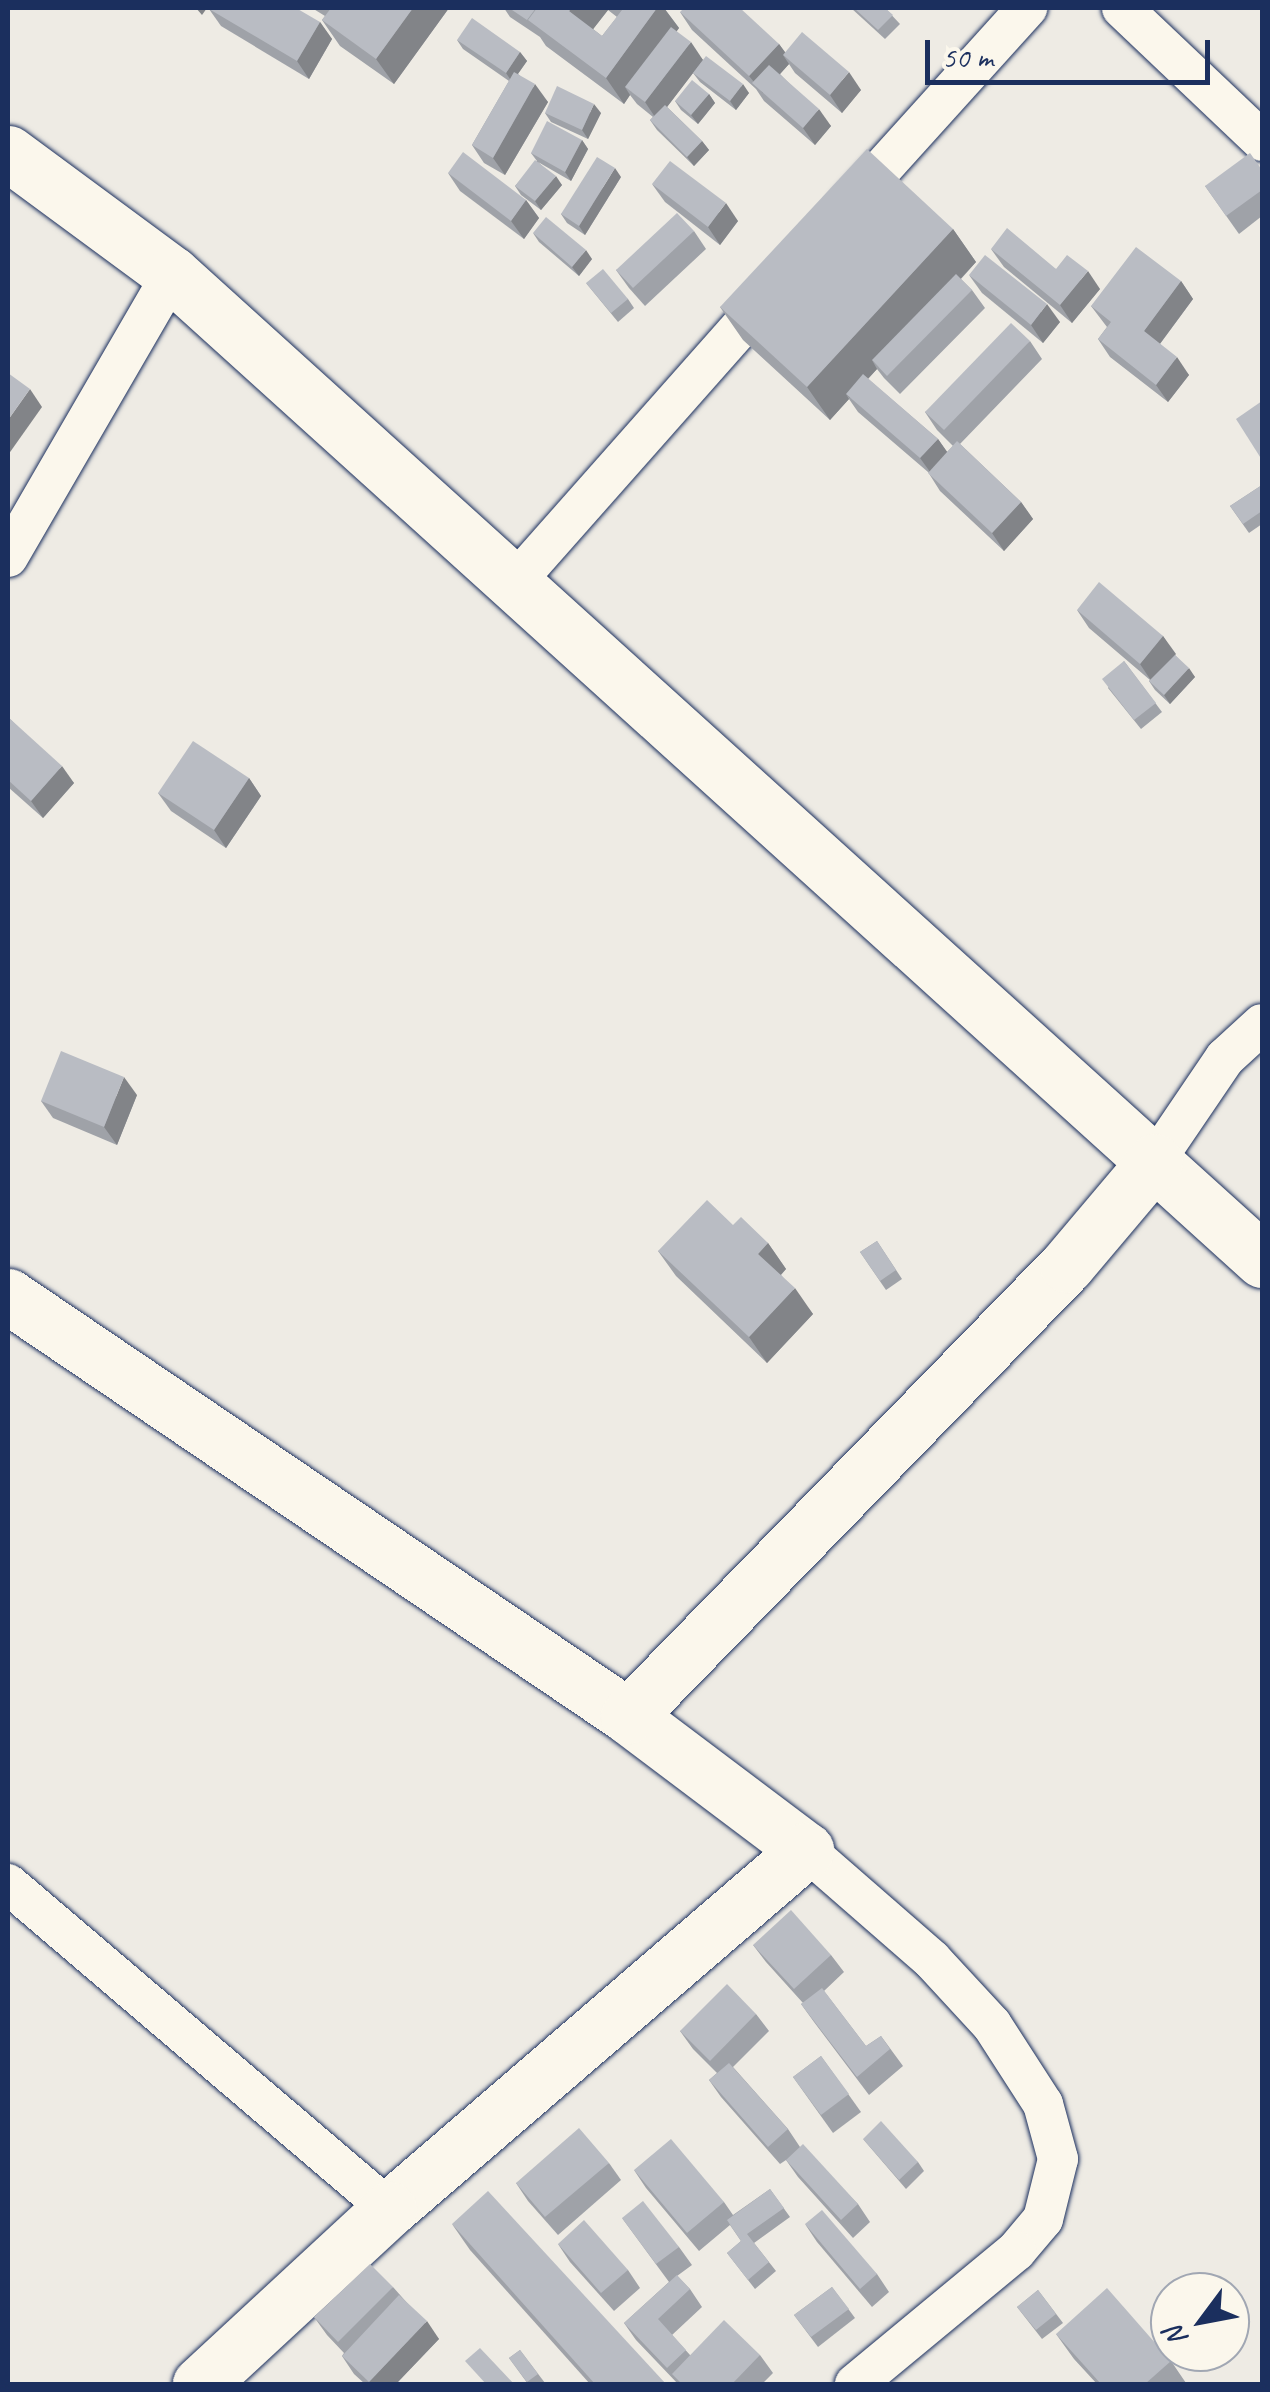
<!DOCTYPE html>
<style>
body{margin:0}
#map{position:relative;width:1270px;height:2392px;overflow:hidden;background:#eeebe4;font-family:Caveat,sans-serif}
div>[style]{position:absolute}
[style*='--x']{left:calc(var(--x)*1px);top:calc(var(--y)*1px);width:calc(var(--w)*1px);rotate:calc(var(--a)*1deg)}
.roads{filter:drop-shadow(0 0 2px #1b2f5e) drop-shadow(0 0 2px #1b2f5e)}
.street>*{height:40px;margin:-20px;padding:0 20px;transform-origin:20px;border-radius:20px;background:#fbf7ec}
.secondary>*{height:55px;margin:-27.5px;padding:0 27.5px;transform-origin:27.5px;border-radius:27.5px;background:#fbf7ec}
.wall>*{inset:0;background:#9fa2a8}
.shaded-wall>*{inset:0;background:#828488}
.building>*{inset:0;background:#b9bcc3}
span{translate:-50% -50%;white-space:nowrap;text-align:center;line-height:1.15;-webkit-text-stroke:8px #fbf7ec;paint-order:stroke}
.frame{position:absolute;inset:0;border:10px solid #1b2f5e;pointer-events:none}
.north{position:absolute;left:1150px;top:2272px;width:100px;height:100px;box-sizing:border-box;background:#fbf7ec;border:2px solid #a1a7b3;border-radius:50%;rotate:238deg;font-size:28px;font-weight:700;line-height:40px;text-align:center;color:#1b2f5e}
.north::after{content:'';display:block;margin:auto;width:35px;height:45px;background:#1b2f5e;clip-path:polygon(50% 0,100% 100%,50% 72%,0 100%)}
.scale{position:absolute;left:925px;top:40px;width:285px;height:45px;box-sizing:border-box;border:5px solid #1b2f5e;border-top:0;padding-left:12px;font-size:30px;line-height:35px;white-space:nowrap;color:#1b2f5e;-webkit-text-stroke:8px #fbf7ec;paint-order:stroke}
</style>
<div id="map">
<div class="roads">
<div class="street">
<i style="--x:1122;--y:8;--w:193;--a:43.5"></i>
<i style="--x:849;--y:205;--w:266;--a:-47.9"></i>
<i style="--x:8;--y:557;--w:327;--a:-59.9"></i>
<i style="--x:515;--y:582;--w:391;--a:-48.5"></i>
<i style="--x:1155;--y:1161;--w:125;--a:-55.8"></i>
<i style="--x:1225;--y:1058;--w:50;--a:-42.6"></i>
<i style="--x:806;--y:1850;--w:167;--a:41.1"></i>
<i style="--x:932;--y:1960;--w:88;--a:47.3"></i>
<i style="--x:992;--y:2025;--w:94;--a:57.2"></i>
<i style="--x:1043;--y:2104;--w:57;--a:74.7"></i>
<i style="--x:1058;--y:2159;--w:62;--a:104"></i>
<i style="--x:1043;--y:2219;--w:42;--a:130.2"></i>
<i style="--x:1016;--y:2251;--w:209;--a:140.4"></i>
<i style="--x:8;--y:1884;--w:501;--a:40.46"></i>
</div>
<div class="secondary">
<i style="--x:8;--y:153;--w:204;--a:36.4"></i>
<i style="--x:172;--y:274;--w:1470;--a:42.13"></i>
<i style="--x:8;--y:1296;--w:749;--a:34.11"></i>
<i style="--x:628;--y:1716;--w:223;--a:37"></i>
<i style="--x:806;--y:1850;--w:550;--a:139.27"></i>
<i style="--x:389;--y:2209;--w:258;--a:137.2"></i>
<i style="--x:628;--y:1716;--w:629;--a:-45.77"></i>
<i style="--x:1067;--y:1265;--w:136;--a:-49.8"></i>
</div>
</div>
<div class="wall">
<i style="clip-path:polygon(312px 8px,449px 8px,394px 84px,340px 46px,322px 20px,325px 16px)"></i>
<i style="clip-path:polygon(evenodd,504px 8px,664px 8px,679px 28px,676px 32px,703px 60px,749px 93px,736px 110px,700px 82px,693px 73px,667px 107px,702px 141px,709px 150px,694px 166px,657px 130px,650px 120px,653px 117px,637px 104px,630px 95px,624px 104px,546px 46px,540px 37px,510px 17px,504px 8px,608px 10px,617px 17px,602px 36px,593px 29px,608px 10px)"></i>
<i style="clip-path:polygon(851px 8px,885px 8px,900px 24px,885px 39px)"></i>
<i style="clip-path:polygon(209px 9px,320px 22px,332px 39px,309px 79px,221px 26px)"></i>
<i style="clip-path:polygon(680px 12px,779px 44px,785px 52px,861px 90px,842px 113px,795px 73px,789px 64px,780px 74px,831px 126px,815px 145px,764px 101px,756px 89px,692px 30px)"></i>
<i style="clip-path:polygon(457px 40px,520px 52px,527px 61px,518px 74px,548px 102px,505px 175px,484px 163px,472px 145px,509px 81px,463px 49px)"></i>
<i style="clip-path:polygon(709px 94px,715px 103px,698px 124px,681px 110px,675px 101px)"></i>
<i style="clip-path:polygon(545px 113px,601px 113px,588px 139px,551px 122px)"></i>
<i style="clip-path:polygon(582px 140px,588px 149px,571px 181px,538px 162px,562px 185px,541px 210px,521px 195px,515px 186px,537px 161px,531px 153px)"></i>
<i style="clip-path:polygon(1262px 170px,1262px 216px,1239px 234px,1205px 186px)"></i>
<i style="clip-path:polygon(448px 173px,526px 200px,539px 218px,524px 239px,460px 191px)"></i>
<i style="clip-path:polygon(621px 177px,585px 235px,567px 223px,561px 214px)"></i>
<i style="clip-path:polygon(652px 184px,738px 221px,720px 245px,665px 202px)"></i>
<i style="clip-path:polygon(953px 229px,976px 262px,961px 279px,972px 290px,985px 308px,900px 394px,884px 378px,877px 369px,868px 379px,938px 439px,947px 452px,953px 446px,937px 430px,925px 412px,1030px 341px,1042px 359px,960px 444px,1021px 502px,1033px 519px,1004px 551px,940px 491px,928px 472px,858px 412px,849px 399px,830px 420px,743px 340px,720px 307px)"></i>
<i style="clip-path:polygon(694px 231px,706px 249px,645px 306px,629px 288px,616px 270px)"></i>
<i style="clip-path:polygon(533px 233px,592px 259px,579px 276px,539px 242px)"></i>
<i style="clip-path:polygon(991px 249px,1056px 269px,1100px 289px,1072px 323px,1004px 267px)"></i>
<i style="clip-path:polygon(969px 275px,1060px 322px,1043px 343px,982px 293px)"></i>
<i style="clip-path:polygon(1181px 281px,1193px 299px,1160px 344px,1189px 375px,1168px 402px,1110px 357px,1098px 339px,1107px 327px,1091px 306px)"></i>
<i style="clip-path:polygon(586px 283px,628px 299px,634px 308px,618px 322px)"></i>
<i style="clip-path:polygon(1262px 485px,1262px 524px,1249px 533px,1230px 506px)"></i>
<i style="clip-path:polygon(1077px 610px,1163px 636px,1175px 655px,1195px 677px,1170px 704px,1155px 690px,1149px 681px,1150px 680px,1089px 628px)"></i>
<i style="clip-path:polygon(1124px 661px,1162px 712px,1141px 729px,1108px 688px)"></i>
<i style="clip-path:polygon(8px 717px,74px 783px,43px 818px,8px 787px)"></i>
<i style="clip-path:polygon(249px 778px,261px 796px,226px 848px,171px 811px,158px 793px)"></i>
<i style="clip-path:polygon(137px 1095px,117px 1145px,53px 1118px,41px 1101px)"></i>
<i style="clip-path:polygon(733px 1225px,768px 1243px,786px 1269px,781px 1275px,813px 1314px,767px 1363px,676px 1276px,658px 1251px)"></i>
<i style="clip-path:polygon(877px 1241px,902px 1279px,886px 1290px,860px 1252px)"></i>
<i style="clip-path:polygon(753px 1945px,831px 1955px,844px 1972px,824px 1991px,866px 2046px,881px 2036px,903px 2066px,869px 2095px,814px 2022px,801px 2004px,803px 2003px,766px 1962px)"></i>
<i style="clip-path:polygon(756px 2014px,769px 2031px,733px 2067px,788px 2129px,800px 2147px,858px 2204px,870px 2222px,853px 2238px,798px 2177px,786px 2160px,780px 2164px,721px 2097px,709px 2080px,717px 2073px,693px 2049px,680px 2031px)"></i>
<i style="clip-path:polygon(821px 2056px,861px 2112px,833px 2133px,793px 2077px)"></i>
<i style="clip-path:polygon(863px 2139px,918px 2162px,924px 2171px,906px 2189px)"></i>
<i style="clip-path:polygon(609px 2163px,621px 2180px,558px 2235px,528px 2201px,516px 2183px)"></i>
<i style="clip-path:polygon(634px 2170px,724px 2202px,733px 2215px,770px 2189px,790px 2217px,754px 2243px,776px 2271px,755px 2289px,727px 2253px,741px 2241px,730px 2225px,699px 2251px,646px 2188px)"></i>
<i style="clip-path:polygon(622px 2218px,679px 2247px,692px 2265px,677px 2276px,690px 2289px,702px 2307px,672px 2335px,690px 2355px,760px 2355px,773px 2373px,762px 2384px,678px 2384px,636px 2340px,624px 2323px,669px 2282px)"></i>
<i style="clip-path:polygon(452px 2224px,666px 2384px,590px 2384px,470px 2250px)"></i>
<i style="clip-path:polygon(805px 2224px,877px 2274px,889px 2292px,872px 2307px,817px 2242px)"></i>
<i style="clip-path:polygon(558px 2244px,628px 2270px,640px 2288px,614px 2311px,570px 2262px)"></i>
<i style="clip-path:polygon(393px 2287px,439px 2339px,396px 2384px,365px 2384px,354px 2374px,342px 2356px,344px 2353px,327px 2335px,314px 2317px)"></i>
<i style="clip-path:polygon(832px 2287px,855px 2318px,818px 2347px,794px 2315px)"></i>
<i style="clip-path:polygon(1038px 2290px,1063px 2323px,1042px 2339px,1017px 2307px)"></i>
<i style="clip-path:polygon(1056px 2334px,1171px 2361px,1186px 2383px,1191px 2384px,1097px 2384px,1074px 2359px)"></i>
<i style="clip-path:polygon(520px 2350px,545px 2383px,542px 2384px,528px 2384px,509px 2358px)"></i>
</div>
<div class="shaded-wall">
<i style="clip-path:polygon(196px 8px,207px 8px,202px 15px)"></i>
<i style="clip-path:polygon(413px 8px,449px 8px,394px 84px,376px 59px)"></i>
<i style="clip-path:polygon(572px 8px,606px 8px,608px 10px,587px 37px,569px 11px)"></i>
<i style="clip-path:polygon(657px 8px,664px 8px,679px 28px,632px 92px,625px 87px,630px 95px,624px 104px,606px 78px)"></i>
<i style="clip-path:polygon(320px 22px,332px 39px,309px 79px,297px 61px)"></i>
<i style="clip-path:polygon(691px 42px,703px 60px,657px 120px,645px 102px)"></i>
<i style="clip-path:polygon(779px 44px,792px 62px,783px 55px,789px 64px,763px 93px,749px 76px)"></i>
<i style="clip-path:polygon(520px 52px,527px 61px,512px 82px,506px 73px)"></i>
<i style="clip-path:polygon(849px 72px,861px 90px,842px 113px,830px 95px)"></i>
<i style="clip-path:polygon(535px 84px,548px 102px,505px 175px,493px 158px)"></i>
<i style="clip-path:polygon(743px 84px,749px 93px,736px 110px,730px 101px)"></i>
<i style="clip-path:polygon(709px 94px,715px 103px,698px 124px,691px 115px)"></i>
<i style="clip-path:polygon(594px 104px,601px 113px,588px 139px,582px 130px)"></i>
<i style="clip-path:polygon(819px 109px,831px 126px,815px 145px,803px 128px)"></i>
<i style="clip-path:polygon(582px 140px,588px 149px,571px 181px,565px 172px)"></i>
<i style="clip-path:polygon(702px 141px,709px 150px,694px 166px,687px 157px)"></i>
<i style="clip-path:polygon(615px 168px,621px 177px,585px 235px,579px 226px)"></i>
<i style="clip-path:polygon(556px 176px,562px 185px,541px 210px,535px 201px)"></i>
<i style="clip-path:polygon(526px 200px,539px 218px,524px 239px,511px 221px)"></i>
<i style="clip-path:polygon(726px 203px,738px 221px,720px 245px,708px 227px)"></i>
<i style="clip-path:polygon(953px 229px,976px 262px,879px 367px,872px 360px,877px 369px,850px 398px,846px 394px,849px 399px,830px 420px,807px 387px)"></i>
<i style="clip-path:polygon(586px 250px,592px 259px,579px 276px,572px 267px)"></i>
<i style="clip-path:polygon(1088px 271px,1100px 289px,1072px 323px,1060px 305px)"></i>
<i style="clip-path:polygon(1181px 281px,1193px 299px,1156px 349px,1144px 331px)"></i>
<i style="clip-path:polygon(1047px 304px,1060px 322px,1043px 343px,1031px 325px)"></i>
<i style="clip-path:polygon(1177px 357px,1189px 375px,1168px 402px,1156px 385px)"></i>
<i style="clip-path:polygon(30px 389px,42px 407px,8px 455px,8px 420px)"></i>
<i style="clip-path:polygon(938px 439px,950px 456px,933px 476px,920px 458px)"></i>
<i style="clip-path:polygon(1021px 502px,1033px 519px,1004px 551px,992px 533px)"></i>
<i style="clip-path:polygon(1163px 636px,1176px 654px,1152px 682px,1140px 664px)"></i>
<i style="clip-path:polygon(1189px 668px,1195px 677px,1170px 704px,1164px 695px)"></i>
<i style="clip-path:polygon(62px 766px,74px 783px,43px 818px,31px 801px)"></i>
<i style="clip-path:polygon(249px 778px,261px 796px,226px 848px,214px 830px)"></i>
<i style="clip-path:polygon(124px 1077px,137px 1095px,117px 1145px,104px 1127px)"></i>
<i style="clip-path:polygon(768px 1243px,786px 1269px,776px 1280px,758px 1254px)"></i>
<i style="clip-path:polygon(795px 1288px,813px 1314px,767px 1363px,749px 1337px)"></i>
<i style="clip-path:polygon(427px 2321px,439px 2339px,396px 2384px,371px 2384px,369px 2382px)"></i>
</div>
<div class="building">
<i style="clip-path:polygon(210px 8px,296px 8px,320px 22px,297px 61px,209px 9px)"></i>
<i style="clip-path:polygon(331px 8px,413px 8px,376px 59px,322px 20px)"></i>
<i style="clip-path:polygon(509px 8px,536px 8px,527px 20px)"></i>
<i style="clip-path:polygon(537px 8px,572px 8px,569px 11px,602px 36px,622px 10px,619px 8px,657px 8px,606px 78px,528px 20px)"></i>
<i style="clip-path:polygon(684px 8px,740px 8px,779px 44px,749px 76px,680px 12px)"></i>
<i style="clip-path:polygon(854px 8px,885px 8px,893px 15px,878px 30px)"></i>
<i style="clip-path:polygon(472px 18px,520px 52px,506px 73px,457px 40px)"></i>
<i style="clip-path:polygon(671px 27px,691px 42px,645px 102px,625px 87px)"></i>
<i style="clip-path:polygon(802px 32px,849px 72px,830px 95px,783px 55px)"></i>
<i style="clip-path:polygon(706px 56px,743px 84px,730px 101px,693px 73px)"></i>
<i style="clip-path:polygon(769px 65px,819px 109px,803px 128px,752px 83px)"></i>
<i style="clip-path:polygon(514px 72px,535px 84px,493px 158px,472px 145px)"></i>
<i style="clip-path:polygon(692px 80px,709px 94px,691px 115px,675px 101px)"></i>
<i style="clip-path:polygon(557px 86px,594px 104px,582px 130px,545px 113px)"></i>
<i style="clip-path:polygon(665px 105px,702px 141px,687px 157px,650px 120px)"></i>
<i style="clip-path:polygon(547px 121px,582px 140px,565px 172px,531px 153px)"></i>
<i style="clip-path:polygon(867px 149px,953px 229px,807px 387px,720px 307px)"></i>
<i style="clip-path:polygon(463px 152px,526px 200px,511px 221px,448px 173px)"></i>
<i style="clip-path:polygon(1250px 153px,1262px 170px,1262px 190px,1226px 216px,1205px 186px)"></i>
<i style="clip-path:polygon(597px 157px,615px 168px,579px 226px,561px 214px)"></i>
<i style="clip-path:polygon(535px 160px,556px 176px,535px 201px,515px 186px)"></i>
<i style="clip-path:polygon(670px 161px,726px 203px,708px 227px,652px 184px)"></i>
<i style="clip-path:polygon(677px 213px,694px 231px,633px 288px,616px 270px)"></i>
<i style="clip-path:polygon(546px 217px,586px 250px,572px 267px,533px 233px)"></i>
<i style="clip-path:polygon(1007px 228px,1056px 269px,1067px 255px,1088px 271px,1060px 305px,991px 249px)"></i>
<i style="clip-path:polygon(1136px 247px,1181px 281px,1144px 331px,1177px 357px,1156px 385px,1098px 339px,1111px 322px,1091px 306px)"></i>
<i style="clip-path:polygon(985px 255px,1047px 304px,1031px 325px,969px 275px)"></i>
<i style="clip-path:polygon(603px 269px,628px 299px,611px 313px,586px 283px)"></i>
<i style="clip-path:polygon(956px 274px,972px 290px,887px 376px,872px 360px)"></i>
<i style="clip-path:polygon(1011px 323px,1030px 341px,944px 430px,925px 412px)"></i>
<i style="clip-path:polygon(8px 373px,30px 389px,8px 420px)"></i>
<i style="clip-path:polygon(863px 374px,938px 439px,920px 458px,846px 394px)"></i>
<i style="clip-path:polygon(1262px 401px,1262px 460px,1236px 419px)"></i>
<i style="clip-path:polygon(957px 441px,1021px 502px,992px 533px,928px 473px)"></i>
<i style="clip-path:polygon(1262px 485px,1262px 511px,1243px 524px,1230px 506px)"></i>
<i style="clip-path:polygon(1099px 582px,1163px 636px,1140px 664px,1077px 610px)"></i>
<i style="clip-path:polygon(1175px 655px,1189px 668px,1164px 695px,1149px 681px)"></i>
<i style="clip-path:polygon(1124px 661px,1156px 703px,1134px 720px,1102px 679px)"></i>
<i style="clip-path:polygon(8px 717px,62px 766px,31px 801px,8px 780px)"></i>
<i style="clip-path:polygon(193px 741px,249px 778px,214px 830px,158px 793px)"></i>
<i style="clip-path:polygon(61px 1051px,124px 1077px,104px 1127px,41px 1101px)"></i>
<i style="clip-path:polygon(707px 1200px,733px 1225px,741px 1217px,768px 1243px,758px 1254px,795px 1288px,749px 1337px,658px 1251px)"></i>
<i style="clip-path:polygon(877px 1241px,896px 1270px,880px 1281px,860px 1252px)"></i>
<i style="clip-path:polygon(791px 1910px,831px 1955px,794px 1989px,753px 1945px)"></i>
<i style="clip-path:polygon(727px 1984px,756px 2014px,710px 2061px,680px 2031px)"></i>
<i style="clip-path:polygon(822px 1988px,866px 2046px,881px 2036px,890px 2049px,857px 2077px,801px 2004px)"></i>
<i style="clip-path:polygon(821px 2056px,849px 2094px,821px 2115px,793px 2077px)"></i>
<i style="clip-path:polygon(729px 2063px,788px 2129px,768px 2147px,709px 2080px)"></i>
<i style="clip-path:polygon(881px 2121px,918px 2162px,899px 2180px,863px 2139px)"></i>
<i style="clip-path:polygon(579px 2128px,609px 2163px,545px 2217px,516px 2183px)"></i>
<i style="clip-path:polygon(671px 2139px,724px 2202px,687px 2233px,634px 2170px)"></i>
<i style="clip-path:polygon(803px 2144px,858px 2204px,841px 2220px,786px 2160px)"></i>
<i style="clip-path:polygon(770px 2189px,784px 2208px,747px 2234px,769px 2262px,748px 2280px,727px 2253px,741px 2241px,727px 2220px)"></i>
<i style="clip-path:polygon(488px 2191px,666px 2384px,595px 2384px,452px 2224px)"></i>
<i style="clip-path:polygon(643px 2201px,679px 2247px,656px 2264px,622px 2218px)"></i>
<i style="clip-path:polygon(822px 2210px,877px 2274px,860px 2289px,805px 2224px)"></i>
<i style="clip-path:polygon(584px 2220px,628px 2270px,601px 2293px,558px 2244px)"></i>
<i style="clip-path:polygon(370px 2264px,393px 2287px,338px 2342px,314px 2317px)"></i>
<i style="clip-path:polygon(677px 2275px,690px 2289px,658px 2319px,686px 2350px,667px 2368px,624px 2323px)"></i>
<i style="clip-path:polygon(832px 2287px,849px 2309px,811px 2337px,794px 2315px)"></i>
<i style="clip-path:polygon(1107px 2288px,1171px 2361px,1145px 2384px,1101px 2384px,1056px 2334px)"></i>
<i style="clip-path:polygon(1038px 2290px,1056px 2314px,1036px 2330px,1017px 2307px)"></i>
<i style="clip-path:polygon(399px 2295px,427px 2321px,369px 2382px,342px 2356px)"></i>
<i style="clip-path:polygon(724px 2320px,760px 2355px,732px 2384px,682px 2384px,672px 2374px)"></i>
<i style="clip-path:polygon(480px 2348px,514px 2384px,486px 2384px,465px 2361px)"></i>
<i style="clip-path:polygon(520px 2350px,538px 2374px,527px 2382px,509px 2358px)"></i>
</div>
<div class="frame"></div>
<div class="north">N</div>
<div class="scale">50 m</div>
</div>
